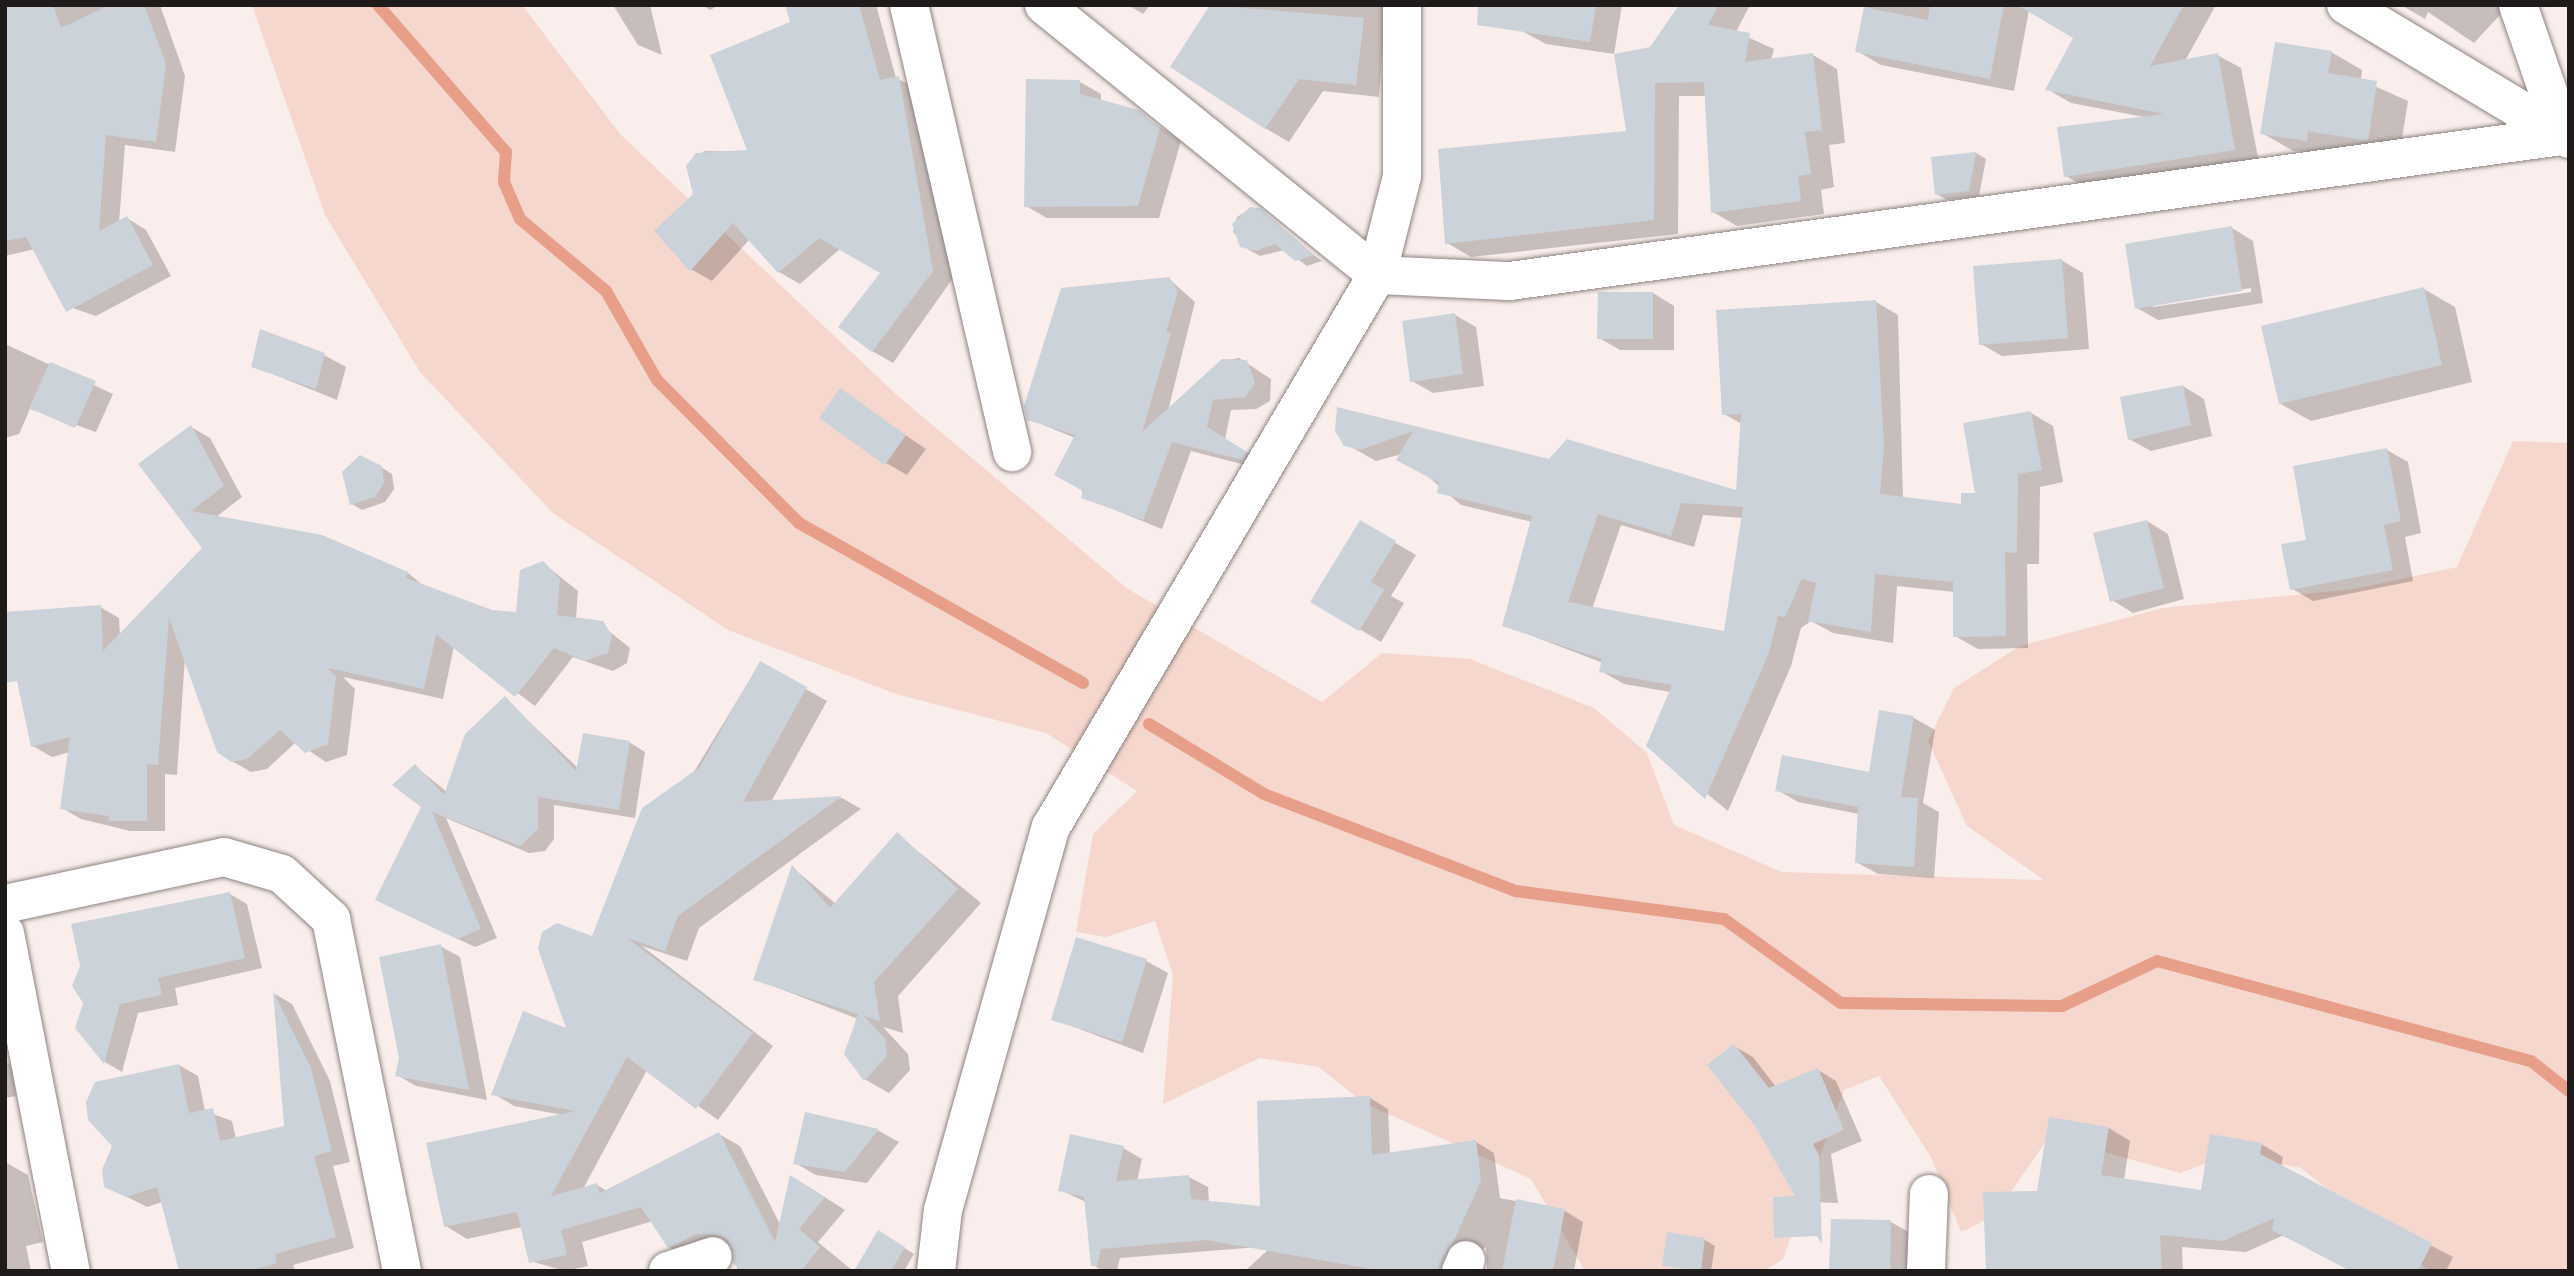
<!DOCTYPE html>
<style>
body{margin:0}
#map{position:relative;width:2574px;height:1276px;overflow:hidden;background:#f9eeeb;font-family:"IBM Plex Serif",serif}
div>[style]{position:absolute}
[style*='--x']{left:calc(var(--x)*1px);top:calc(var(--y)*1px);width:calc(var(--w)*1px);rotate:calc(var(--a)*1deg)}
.green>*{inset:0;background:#f6d7ce}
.shadow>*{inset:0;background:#0003}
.stream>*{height:12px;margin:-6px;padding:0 6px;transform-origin:6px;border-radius:6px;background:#e79f89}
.building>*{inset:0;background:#ccd2da}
.roads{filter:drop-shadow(0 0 2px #8e8481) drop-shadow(0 0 2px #8e8481)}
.minor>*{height:38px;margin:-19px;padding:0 19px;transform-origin:19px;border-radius:19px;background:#fff}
span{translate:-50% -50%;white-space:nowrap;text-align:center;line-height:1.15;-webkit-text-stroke:5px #f9eeeb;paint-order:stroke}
.frame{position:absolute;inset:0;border:7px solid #1f1b1a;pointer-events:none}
</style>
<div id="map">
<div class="green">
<i style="clip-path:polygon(252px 5px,522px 5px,621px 135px,898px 396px,1128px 589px,1322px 702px,1382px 653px,1470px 659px,1594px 708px,1647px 753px,1674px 825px,1782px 872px,2044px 880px,1967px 826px,1928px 741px,1954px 688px,2020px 646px,2163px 608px,2354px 589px,2457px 567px,2513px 441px,2569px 443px,2569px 1271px,2429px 1271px,2301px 1168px,2228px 1155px,2180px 1173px,2049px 1137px,1995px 1215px,1961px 1232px,1932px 1159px,1879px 1076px,1844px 1090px,1783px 1259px,1764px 1271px,1585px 1271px,1531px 1179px,1364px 1103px,1319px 1067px,1260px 1058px,1163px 1104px,1173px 975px,1155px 921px,1106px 937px,1076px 932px,1093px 834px,1137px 791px,1046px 733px,896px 694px,728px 630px,553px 513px,420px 372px,325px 215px)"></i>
</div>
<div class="shadow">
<i style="clip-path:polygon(5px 5px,160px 5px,185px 76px,175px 152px,125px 145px,119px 223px,127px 218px,146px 230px,171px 276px,96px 316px,64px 305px,35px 249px,5px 256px)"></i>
<i style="clip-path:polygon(613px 5px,650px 5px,662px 55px,638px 45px)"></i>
<i style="clip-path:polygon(702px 5px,719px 5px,710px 10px)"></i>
<i style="clip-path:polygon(787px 5px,876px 5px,896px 78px,920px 90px,953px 278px,893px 363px,872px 351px,882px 273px,841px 248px,800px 284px,779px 272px,750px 239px,712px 281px,691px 269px,695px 195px,688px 167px,704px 151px,750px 152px,792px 23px)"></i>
<i style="clip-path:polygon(1128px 5px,1150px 5px,1143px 14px)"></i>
<i style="clip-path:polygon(1212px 5px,1386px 5px,1379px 97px,1323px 91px,1289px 142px,1265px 128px)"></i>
<i style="clip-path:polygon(1526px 5px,1622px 5px,1614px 54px,1546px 44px,1522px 31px)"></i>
<i style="clip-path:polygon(1681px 5px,1750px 5px,1736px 32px,1774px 49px,1771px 60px,1813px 55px,1837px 69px,1845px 143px,1829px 145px,1834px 187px,1821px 190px,1824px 214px,1737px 226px,1713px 212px,1706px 96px,1679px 96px,1678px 234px,1471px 257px,1447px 243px,1628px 133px,1651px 49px)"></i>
<i style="clip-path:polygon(1867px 5px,2216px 5px,2185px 61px,2217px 55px,2241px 68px,2259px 163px,2090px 190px,2066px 176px,2144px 117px,2071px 103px,2047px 89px,2075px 37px,2029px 10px,2014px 91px,1881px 65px,1857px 51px)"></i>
<i style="clip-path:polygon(2401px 5px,2509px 5px,2474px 43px,2428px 12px,2425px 19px)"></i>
<i style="clip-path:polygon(2331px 52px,2362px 70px,2361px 80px,2408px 101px,2399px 157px,2293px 151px,2262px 133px)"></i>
<i style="clip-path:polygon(1080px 82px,1101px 94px,1101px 101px,1138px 112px,1181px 141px,1159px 218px,1047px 218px,1026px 206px)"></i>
<i style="clip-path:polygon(1976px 153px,1986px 159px,1979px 196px,1947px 200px,1937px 194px)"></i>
<i style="clip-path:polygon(1250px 209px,1261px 216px,1322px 261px,1307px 266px,1285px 250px,1260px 256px,1249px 250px,1233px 232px,1237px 217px)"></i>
<i style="clip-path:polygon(evenodd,2232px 228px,2253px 241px,2263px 303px,2158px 320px,2137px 308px,2232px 228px,2251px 288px,2251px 292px,2153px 307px,2153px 304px,2251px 288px)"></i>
<i style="clip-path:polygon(2061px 260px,2083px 273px,2089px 349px,2002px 356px,1981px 344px)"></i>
<i style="clip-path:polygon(1169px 279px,1195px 302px,1168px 411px,1223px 361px,1239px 358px,1271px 379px,1270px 401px,1256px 409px,1231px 410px,1225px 439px,1265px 463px,1261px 469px,1191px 451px,1162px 529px,1083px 497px,1075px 438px,1029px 419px)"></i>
<i style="clip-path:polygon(2424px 289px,2455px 307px,2472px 382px,2311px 421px,2279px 403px)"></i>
<i style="clip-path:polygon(1653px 293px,1674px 306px,1674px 350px,1620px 350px,1599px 338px)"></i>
<i style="clip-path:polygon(evenodd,1876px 302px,1898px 315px,1903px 499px,1962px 506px,1977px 495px,2031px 413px,2053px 426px,2063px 482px,2040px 487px,2039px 564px,2027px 564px,2028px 648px,1978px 649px,1955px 636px,1955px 592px,1897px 586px,1893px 643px,1833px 633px,1811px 621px,1801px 628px,1791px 666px,1728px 811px,1649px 746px,1670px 692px,1624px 684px,1601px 671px,1603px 663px,1504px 625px,1532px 522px,1461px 505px,1402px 454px,1376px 461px,1353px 448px,1339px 409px,1550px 461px,1738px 492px,1742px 424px,1724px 414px,1876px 302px,1703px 515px,1743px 518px,1725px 633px,1592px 609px,1621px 525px,1694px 547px,1703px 515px)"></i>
<i style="clip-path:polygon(1455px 315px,1476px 327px,1484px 386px,1433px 393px,1412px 381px)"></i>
<i style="clip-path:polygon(5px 344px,113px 394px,96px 432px,30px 409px,19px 434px,5px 438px)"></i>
<i style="clip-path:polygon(324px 355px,346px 367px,337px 400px,253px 366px)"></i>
<i style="clip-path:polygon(2183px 386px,2204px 399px,2212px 436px,2151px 451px,2129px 439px)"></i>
<i style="clip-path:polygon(840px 391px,926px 449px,907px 475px,886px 463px)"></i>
<i style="clip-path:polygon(191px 427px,210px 438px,242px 497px,216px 517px,408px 573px,425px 587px,491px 612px,518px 614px,543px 563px,578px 591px,576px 618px,595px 620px,630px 648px,627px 663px,613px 671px,573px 657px,535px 706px,454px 646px,443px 699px,343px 677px,355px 689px,347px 755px,326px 762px,296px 742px,267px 769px,251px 772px,232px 761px,185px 658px,177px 775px,165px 774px,165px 831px,130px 831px,81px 819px,62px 808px,70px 752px,52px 757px,33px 746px,100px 607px,119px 618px,120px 636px,204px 548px,140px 464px)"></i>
<i style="clip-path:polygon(2387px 450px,2408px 462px,2421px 533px,2405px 537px,2413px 581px,2313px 601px,2291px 588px,2308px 541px)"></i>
<i style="clip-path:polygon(381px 467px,392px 474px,394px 489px,385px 502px,362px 510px,352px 504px)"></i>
<i style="clip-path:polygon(2147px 521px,2168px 534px,2184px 599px,2133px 613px,2112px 600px)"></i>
<i style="clip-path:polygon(1360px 522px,1416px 555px,1391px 596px,1404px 603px,1381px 642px,1313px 601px)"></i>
<i style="clip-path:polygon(760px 663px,827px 701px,771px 802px,842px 798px,861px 809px,699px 928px,687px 961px,642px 946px,773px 1046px,718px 1120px,647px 1070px,583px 1189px,597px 1185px,607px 1191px,719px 1134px,740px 1146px,781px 1226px,812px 1189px,845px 1210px,818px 1242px,853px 1271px,738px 1271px,732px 1247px,718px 1245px,691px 1259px,669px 1247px,653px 1221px,582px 1242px,588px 1266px,565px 1271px,530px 1261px,522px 1227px,467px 1239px,446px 1226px,563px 1115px,514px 1106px,494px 1094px,569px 1031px,593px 938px)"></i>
<i style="clip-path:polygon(505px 699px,578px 768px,629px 742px,645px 752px,635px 818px,554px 805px,554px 839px,545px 851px,529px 853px,446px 818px,497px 938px,475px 947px,394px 909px,423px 807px,415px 766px,447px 792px)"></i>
<i style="clip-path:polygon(1914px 718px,1935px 730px,1923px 803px,1939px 812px,1934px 878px,1878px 874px,1856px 862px,1859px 814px,1798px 802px,1777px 790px,1870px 774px)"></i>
<i style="clip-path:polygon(898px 835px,981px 903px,898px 996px,903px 1033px,883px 1027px,908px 1054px,910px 1070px,889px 1093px,866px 1080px,846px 1054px,858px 1019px,755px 979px,793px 868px,836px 904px)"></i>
<i style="clip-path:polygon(230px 894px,247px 904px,262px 968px,175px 988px,178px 1005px,138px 1013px,122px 1072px,105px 1062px,77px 1027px)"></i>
<i style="clip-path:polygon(440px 946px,460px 957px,487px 1100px,416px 1086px,397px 1075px)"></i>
<i style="clip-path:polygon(1146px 961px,1168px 973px,1143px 1053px,1053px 1019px)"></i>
<i style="clip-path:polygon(275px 994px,292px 1004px,330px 1081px,350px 1162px,333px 1166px,354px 1248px,293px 1265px,295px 1271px,180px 1271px,162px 1202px,147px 1207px,106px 1186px,179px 1065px,198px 1076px,205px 1111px,232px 1121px,236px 1139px,286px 1127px)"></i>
<i style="clip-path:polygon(1734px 1046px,1753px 1057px,1776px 1087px,1818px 1070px,1836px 1081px,1862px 1141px,1831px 1154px,1838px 1203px,1813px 1202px)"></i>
<i style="clip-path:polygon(5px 1062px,12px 1065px,16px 1096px,5px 1098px)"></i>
<i style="clip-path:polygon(1370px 1098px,1388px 1109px,1390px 1154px,1476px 1142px,1494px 1153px,1500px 1198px,1565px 1211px,1583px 1222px,1574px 1271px,1487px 1271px,1486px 1247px,1465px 1261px,1464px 1271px,1245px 1271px,1272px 1246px,1120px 1258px,1117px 1271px,1103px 1271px,1093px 1265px,1086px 1202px,1060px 1190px,1123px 1148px,1142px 1159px,1137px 1181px,1189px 1177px,1208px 1187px,1209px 1203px,1262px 1208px)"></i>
<i style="clip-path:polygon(806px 1114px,879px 1131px,899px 1142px,867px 1183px,816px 1175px,795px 1163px)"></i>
<i style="clip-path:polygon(2109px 1128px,2130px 1141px,2124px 1180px,2202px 1192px,2261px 1144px,2283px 1157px,2281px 1167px,2453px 1257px,2446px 1271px,2351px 1271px,2284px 1235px,2246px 1252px,2182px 1247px,2183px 1271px,2008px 1271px,2038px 1193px)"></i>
<i style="clip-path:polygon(5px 1162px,28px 1175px,43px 1242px,26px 1246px,31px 1271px,5px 1271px)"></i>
<i style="clip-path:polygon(1891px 1222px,1912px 1234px,1911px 1271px,1832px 1271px)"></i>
<i style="clip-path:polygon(879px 1232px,914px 1254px,904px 1271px,864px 1271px)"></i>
<i style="clip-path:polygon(1705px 1240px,1715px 1246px,1711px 1271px,1664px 1265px)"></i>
</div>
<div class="stream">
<i style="--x:378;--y:5;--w:195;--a:49"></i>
<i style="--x:506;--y:152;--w:30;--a:94"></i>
<i style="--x:504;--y:182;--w:40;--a:66.6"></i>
<i style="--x:520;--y:219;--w:112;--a:39.9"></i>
<i style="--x:606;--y:291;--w:103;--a:60.2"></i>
<i style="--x:657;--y:380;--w:202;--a:45.2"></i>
<i style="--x:799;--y:523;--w:326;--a:29.4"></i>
<i style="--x:1149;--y:724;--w:135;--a:31.3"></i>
<i style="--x:1264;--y:794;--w:270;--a:21.1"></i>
<i style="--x:1516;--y:891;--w:210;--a:7.7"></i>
<i style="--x:1724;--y:919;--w:144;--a:35.7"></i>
<i style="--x:1841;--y:1003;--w:221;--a:0.8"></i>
<i style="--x:2062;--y:1006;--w:105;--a:-25.3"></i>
<i style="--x:2157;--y:961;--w:387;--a:15"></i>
<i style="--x:2531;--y:1061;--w:48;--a:38.3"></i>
</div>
<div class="building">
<i style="clip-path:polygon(5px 5px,53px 5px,61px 28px,110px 5px,144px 5px,166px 64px,156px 142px,106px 135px,99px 231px,127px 216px,153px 265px,66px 312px,26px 237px,5px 241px)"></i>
<i style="clip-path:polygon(785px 5px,859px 5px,880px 80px,899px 76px,933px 271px,872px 352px,838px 327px,880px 273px,819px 238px,778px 273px,733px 223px,690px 271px,654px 231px,693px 194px,686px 166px,696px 153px,747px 150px,710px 55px,790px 22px)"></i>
<i style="clip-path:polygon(1210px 5px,1364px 18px,1356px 85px,1299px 79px,1265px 129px,1170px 67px)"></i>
<i style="clip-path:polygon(1478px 5px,1596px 5px,1590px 42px,1477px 25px)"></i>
<i style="clip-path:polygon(1679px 5px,1719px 5px,1708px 25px,1750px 33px,1745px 62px,1813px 53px,1822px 130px,1805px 132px,1811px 174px,1798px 176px,1801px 201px,1711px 213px,1704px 82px,1655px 83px,1654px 220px,1445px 244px,1438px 149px,1626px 131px,1614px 54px,1650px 47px)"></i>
<i style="clip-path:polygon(1930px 5px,2004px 5px,1990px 79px,1855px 52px,1864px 7px,1928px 20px)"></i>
<i style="clip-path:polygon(2017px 5px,2184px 5px,2150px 66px,2218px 53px,2235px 150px,2064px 177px,2057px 127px,2164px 114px,2045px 90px,2073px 38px)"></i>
<i style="clip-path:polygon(2275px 42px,2332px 51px,2328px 73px,2377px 81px,2368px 141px,2308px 131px,2307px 141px,2260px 134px)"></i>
<i style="clip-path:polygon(1026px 79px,1080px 80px,1080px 94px,1139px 110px,1160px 128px,1138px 206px,1024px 207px)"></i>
<i style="clip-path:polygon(1976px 152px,1969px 191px,1935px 195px,1931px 157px)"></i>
<i style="clip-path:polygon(1250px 207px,1260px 208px,1314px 255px,1295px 261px,1275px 244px,1256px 251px,1240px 247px,1232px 224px)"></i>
<i style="clip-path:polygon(2232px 226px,2242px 291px,2135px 309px,2125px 244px)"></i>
<i style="clip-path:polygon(2062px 259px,2068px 338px,1979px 345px,1973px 266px)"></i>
<i style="clip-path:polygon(1169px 277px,1178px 291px,1166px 332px,1171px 333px,1142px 432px,1222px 359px,1247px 360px,1255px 383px,1245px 397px,1213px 400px,1207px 427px,1247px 452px,1243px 460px,1172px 442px,1143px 520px,1081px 498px,1083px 491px,1054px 475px,1075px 435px,1027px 420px,1024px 406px,1061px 288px)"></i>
<i style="clip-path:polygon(2424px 287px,2442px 365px,2279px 404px,2261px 326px)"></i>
<i style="clip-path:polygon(1598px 292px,1653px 292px,1653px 339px,1597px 339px)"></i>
<i style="clip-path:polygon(evenodd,1876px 300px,1884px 447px,1880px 494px,1961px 504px,1961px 493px,1975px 493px,1963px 423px,2031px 411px,2042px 470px,2018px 474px,2017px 553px,2005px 552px,2006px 636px,1953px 637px,1953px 582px,1875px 574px,1871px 632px,1808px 621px,1816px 583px,1802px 579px,1785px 617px,1778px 616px,1769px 653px,1705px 799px,1646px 746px,1672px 685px,1599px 672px,1602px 659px,1502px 626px,1532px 516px,1437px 493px,1439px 483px,1396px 460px,1413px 431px,1360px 450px,1344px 446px,1335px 431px,1337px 407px,1549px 459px,1567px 439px,1736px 490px,1741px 414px,1722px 415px,1716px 310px,1876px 300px,1681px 503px,1743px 507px,1724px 631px,1568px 602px,1598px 514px,1671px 536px,1681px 503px)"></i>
<i style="clip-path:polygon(1455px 313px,1463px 374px,1410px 382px,1402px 321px)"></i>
<i style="clip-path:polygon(260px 329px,325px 353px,316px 389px,251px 367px)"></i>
<i style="clip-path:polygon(50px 362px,96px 381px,75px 428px,29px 408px)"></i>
<i style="clip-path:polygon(2183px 385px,2191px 425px,2128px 440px,2120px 397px)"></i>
<i style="clip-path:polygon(840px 388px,906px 435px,885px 465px,819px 418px)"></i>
<i style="clip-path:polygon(191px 425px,224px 486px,191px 511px,322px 535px,408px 572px,406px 578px,492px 610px,516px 612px,520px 570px,543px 561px,560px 579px,557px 615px,603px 621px,612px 636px,608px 653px,585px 661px,554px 648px,515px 697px,436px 634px,424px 689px,328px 668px,336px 677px,328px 744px,305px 753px,280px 730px,247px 759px,231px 762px,217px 752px,169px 618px,158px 765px,147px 764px,147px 821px,109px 821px,109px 816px,60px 809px,70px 737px,31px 747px,17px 681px,5px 683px,5px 612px,101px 605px,103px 651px,202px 548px,138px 464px)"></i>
<i style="clip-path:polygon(2387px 448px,2401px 521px,2384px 525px,2393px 570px,2290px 590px,2281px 544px,2306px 540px,2293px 466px)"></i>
<i style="clip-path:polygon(360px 455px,382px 466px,384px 483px,375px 497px,350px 505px,342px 472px)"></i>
<i style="clip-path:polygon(1360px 520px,1396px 541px,1371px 582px,1384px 590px,1359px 631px,1310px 602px)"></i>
<i style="clip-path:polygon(2147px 520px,2164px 588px,2110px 602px,2093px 533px)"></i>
<i style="clip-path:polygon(760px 661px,807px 687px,743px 802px,842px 796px,678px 916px,665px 951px,627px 938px,753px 1033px,696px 1109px,627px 1057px,551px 1196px,597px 1183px,600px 1193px,719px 1132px,775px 1242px,790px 1175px,825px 1197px,799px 1229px,820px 1247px,801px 1271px,742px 1271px,733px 1263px,728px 1240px,718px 1235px,696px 1234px,668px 1248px,641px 1207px,561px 1230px,567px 1255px,529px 1263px,517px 1212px,444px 1227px,426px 1143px,575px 1111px,491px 1095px,523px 1011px,566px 1028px,538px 949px,542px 932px,557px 923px,592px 936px,642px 808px,700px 767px)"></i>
<i style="clip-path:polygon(505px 696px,576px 771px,583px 733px,630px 741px,619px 810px,538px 797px,538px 829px,520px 846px,432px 812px,481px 929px,457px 939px,375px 900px,421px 807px,392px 785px,415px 764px,444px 795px,465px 734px)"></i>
<i style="clip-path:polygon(1879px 710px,1914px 716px,1901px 797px,1918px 798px,1914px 867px,1855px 863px,1858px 807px,1775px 791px,1782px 755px,1869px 772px)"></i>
<i style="clip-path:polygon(897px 832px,958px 889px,874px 982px,880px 1021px,864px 1016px,885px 1039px,887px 1056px,864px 1081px,844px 1054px,858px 1014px,753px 980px,792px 865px,830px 908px)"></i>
<i style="clip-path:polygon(230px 892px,245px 958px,158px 978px,162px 995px,120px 1004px,104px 1064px,75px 1028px,83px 1003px,72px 986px,80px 966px,71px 924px)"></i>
<i style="clip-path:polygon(1076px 937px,1147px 959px,1122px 1042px,1051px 1020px)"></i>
<i style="clip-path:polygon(441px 944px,469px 1090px,395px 1076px,399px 1058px,379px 957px)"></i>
<i style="clip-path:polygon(273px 991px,311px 1068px,332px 1151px,314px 1156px,336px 1237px,275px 1254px,277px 1263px,249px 1271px,179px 1271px,157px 1187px,126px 1197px,104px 1187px,102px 1170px,112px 1146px,88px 1120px,86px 1102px,95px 1082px,179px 1064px,189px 1113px,213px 1108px,220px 1141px,284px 1126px)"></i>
<i style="clip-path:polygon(1734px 1044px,1769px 1088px,1818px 1068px,1844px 1130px,1813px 1144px,1819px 1155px,1822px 1244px,1817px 1236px,1774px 1238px,1773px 1197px,1795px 1196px,1755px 1126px,1707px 1065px)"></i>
<i style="clip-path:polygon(1370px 1096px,1372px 1155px,1476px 1140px,1481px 1181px,1440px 1271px,1383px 1271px,1206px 1240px,1101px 1249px,1097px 1266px,1091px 1266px,1084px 1197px,1058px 1191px,1070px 1134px,1124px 1146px,1116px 1181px,1189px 1175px,1191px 1199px,1260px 1206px,1257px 1101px)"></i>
<i style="clip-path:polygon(805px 1112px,879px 1129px,845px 1172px,793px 1164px)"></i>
<i style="clip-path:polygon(2049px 1117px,2109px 1127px,2101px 1175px,2201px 1190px,2210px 1134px,2262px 1143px,2260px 1154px,2432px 1243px,2418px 1271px,2350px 1271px,2272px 1230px,2274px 1218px,2223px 1241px,2160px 1235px,2162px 1271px,1986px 1271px,1983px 1192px,2037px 1191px)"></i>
<i style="clip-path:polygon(1516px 1199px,1565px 1209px,1553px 1271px,1502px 1271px)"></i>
<i style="clip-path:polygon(1831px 1219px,1891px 1220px,1890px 1271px,1829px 1271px)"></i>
<i style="clip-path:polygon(878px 1230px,905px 1247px,891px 1271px,854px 1271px)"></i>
<i style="clip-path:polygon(1667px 1232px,1705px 1238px,1701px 1271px,1662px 1266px)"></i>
</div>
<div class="roads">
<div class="minor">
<i style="--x:909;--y:5;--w:459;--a:77"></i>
<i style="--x:1044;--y:5;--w:429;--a:39"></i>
<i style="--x:1377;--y:275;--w:133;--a:2.6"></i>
<i style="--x:1510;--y:281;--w:1069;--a:-7.85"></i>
<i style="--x:2346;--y:5;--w:260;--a:31"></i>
<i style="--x:2518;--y:5;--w:138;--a:70.9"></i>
<i style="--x:5;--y:904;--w:224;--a:-12.1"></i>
<i style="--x:224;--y:857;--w:60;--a:16.3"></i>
<i style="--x:282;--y:874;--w:67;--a:42.6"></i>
<i style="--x:331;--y:919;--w:359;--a:78.6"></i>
<i style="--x:5;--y:933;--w:344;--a:79"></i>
<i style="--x:668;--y:1271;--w:47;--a:-18.4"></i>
<i style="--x:936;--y:1271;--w:61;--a:-83.5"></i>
<i style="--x:943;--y:1210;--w:398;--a:-74.3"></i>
<i style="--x:1051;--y:827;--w:641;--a:-59.43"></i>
<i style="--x:1377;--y:275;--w:102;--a:-75.8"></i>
<i style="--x:1402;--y:176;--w:171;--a:-90"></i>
<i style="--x:1461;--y:1271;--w:12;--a:-66"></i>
<i style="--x:1926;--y:1271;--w:77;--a:-87.8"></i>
</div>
</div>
<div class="frame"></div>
</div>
